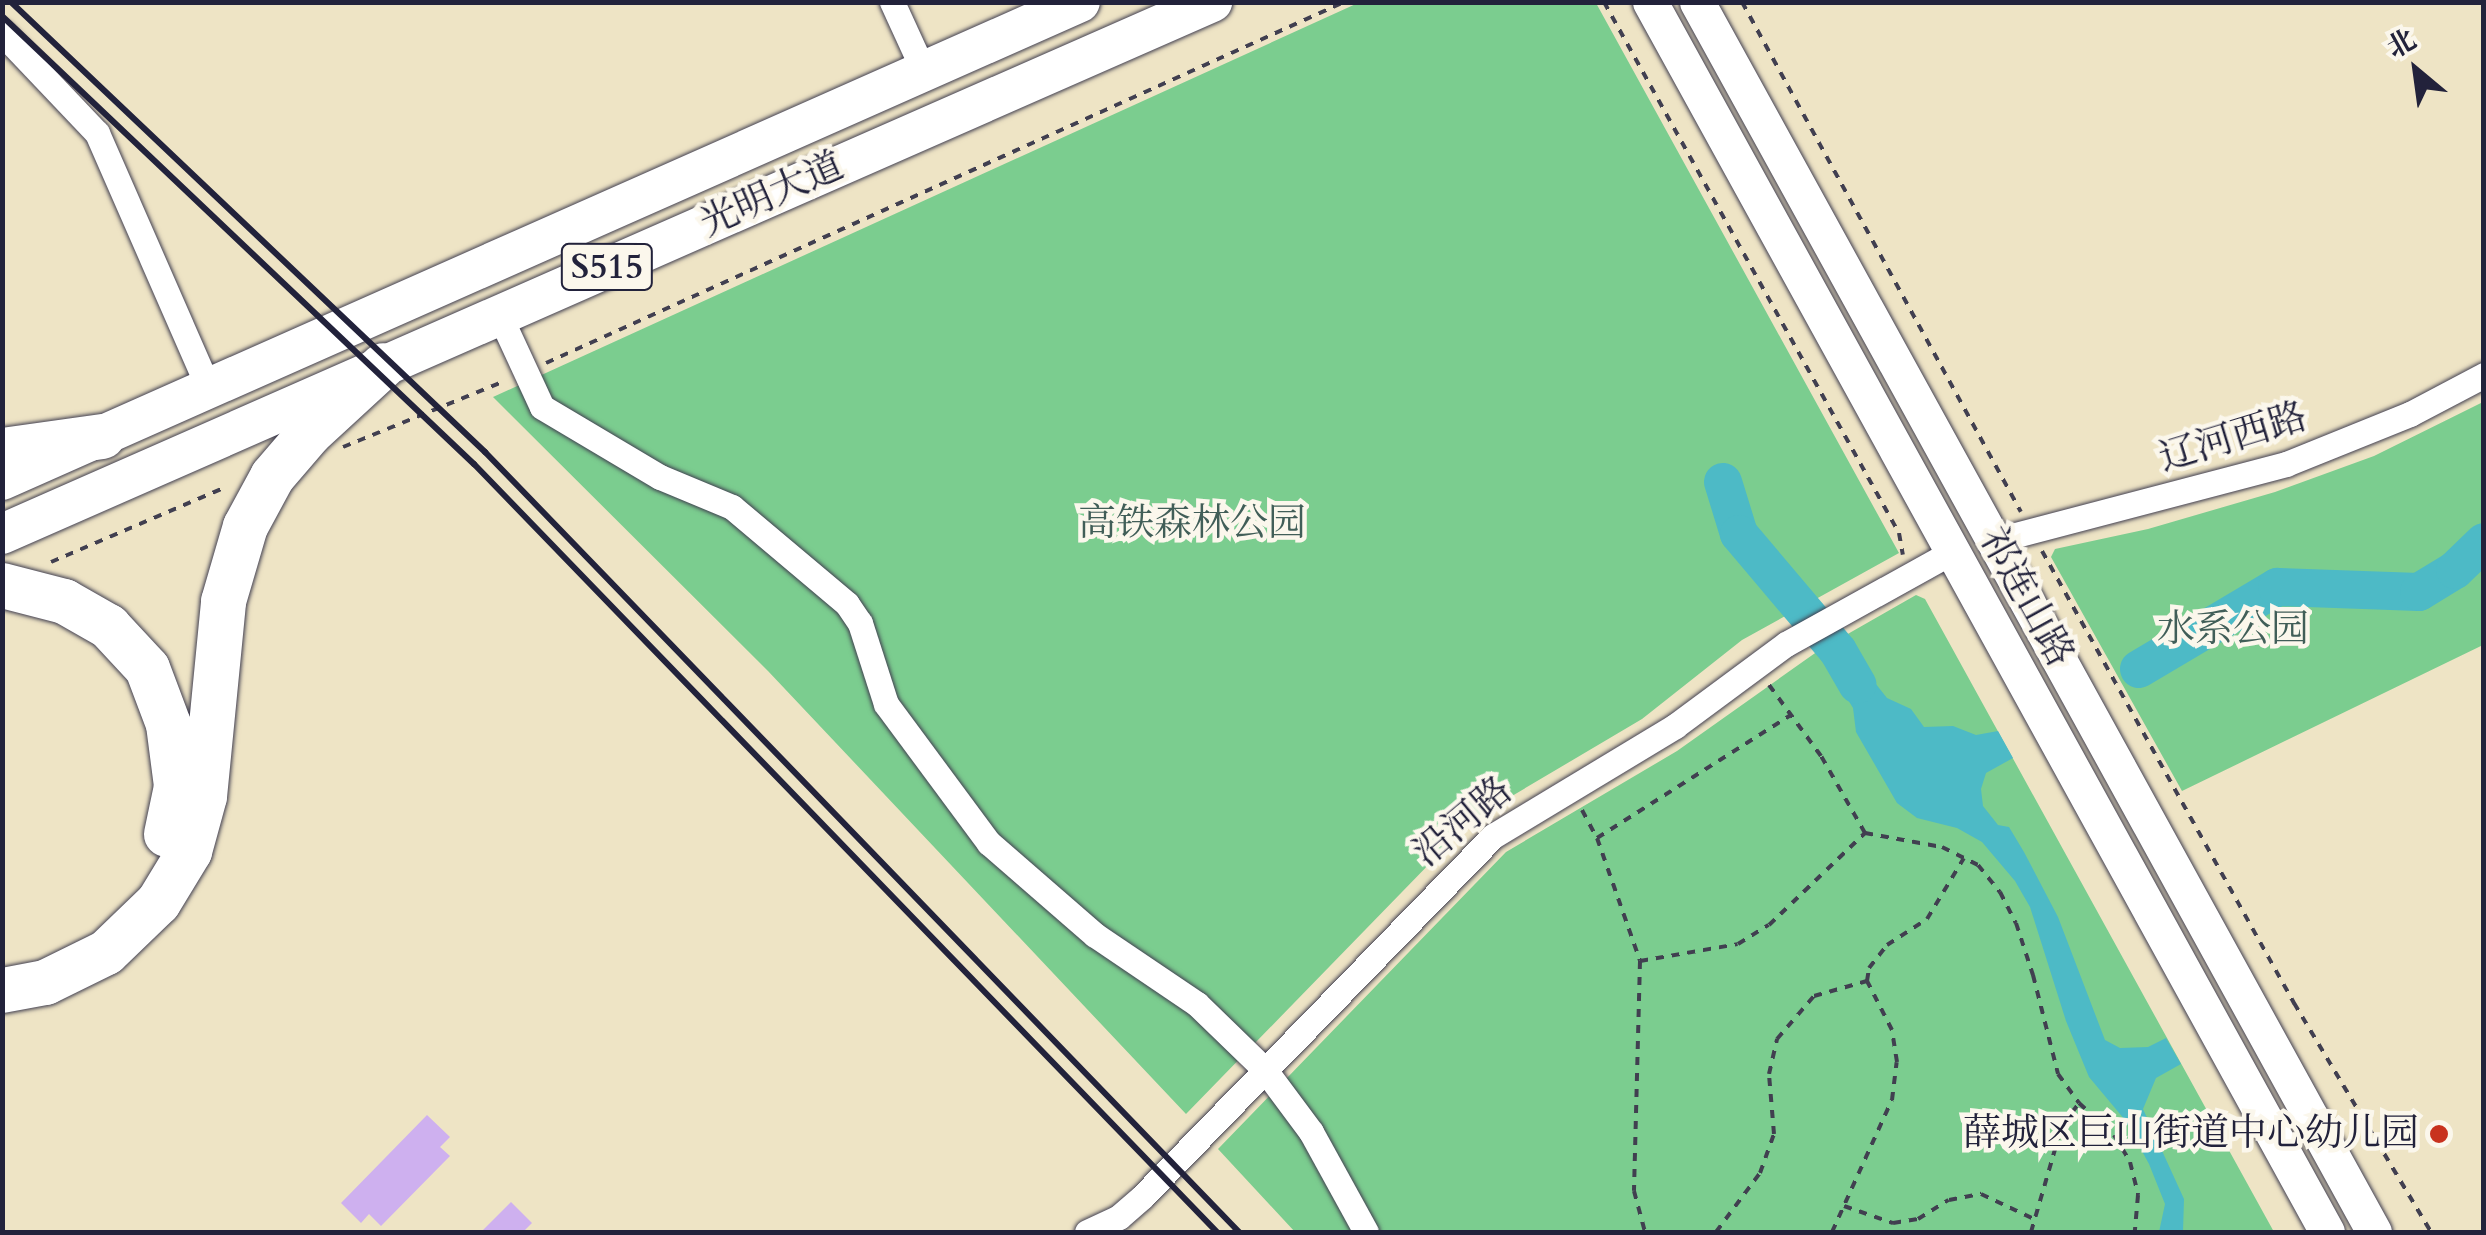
<!DOCTYPE html>
<meta charset="utf-8">
<style>
body{margin:0}
#map{position:relative;width:2486px;height:1235px;overflow:hidden;background:#eee4c5;font-family:Cardo,"Noto Serif SC",serif}
div>[style]{position:absolute}
[style*='--x']{left:calc(var(--x)*1px);top:calc(var(--y)*1px);width:calc(var(--w)*1px);rotate:calc(var(--a)*1deg)}
.green>*{inset:0;background:#7bcd8f}
.water>*{inset:0;background:#4dbac6}
.river>*{height:38px;margin:-19px;padding:0 19px;transform-origin:19px;border-radius:19px;background:#4dbac6}
.building>*{inset:0;background:#ceb0ef}
.path>*{height:4px;margin-top:-2px;transform-origin:0;background:repeating-linear-gradient(90deg,#413f50 0 8px,transparent 0 16px)}
.roads{filter:drop-shadow(0 0 2px #413f50) drop-shadow(0 0 2px #413f50)}
.minor>*{height:25px;margin:-12.5px;padding:0 12.5px;transform-origin:12.5px;border-radius:12.5px;background:#fff}
.secondary>*{height:35px;margin:-17.5px;padding:0 17.5px;transform-origin:17.5px;border-radius:17.5px;background:#fff}
.primary>*{height:40px;margin:-20px;padding:0 20px;transform-origin:20px;border-radius:20px;background:#fff}
.motorway>*{height:45px;margin:-22.5px;padding:0 22.5px;transform-origin:22.5px;border-radius:22.5px;background:#fff}
.rail>*{height:6px;margin:-3px;padding:0 3px;transform-origin:3px;border-radius:3px;background:#22223b}
.dots>*{width:28px;height:28px;translate:-50% -50%;box-sizing:border-box;border:5px solid #fbf7ec;border-radius:50%}
span{translate:-50% -50%;white-space:nowrap;text-align:center;line-height:1.15;-webkit-text-stroke:9px #fbf7ec;paint-order:stroke}
.shield-label span{padding:2px 8px;background:#fbf7ec;border:2px solid;border-radius:8px;-webkit-text-stroke-width:0}
.shield-label{font-size:35px;color:#22223b;font-weight:700}
.street-label{font-size:38px;color:#22223b}
.park-label{font-size:38px;color:#415e58}
.poi-label{font-size:38px;color:#22223b}
.right{translate:-100% -50%;text-align:right}
.frame{position:absolute;inset:0;border:5px solid #22223b;pointer-events:none}
.north{position:absolute;left:2366px;top:20px;width:100px;height:100px;-webkit-text-stroke:8px #fbf7ec;paint-order:stroke;rotate:331deg;font-size:28px;font-weight:700;line-height:40px;text-align:center;color:#22223b}
.north::after{content:'';display:block;margin:auto;width:35px;height:45px;background:#22223b;clip-path:polygon(50% 0,100% 100%,50% 72%,0 100%)}
</style>
<div id="map">
<div class="green">
<i style="clip-path:polygon(1358px 3px,1596px 3px,1899px 553px,1742px 640px,1642px 719px,1473px 819px,1186px 1114px,768px 671px,493px 397px)"></i>
<i style="clip-path:polygon(2483px 402px,2483px 645px,2182px 791px,2051px 557px,2055px 549px,2148px 529px,2275px 492px,2374px 456px)"></i>
<i style="clip-path:polygon(1916px 595px,1925px 599px,2274px 1232px,1295px 1232px,1218px 1149px,1506px 852px,1677px 751px,1818px 651px)"></i>
</div>
<div class="water">
<i style="clip-path:polygon(1847px 634px,1864px 669px,1887px 698px,1911px 709px,1924px 727px,1953px 726px,1976px 735px,1998px 731px,2013px 758px,1986px 773px,1981px 789px,1983px 806px,1998px 825px,2009px 827px,2024px 852px,2058px 917px,2105px 1040px,2120px 1048px,2148px 1047px,2166px 1038px,2181px 1064px,2156px 1078px,2143px 1109px,2184px 1199px,2183px 1232px,2159px 1232px,2165px 1204px,2149px 1164px,2125px 1120px,2089px 1077px,2066px 1021px,2030px 907px,2015px 881px,1982px 842px,1957px 828px,1917px 818px,1897px 803px,1856px 732px,1853px 708px,1818px 651px)"></i>
</div>
<div class="river">
<i style="--x:1723;--y:482;--w:54;--a:72.9"></i>
<i style="--x:1739;--y:534;--w:153;--a:49.8"></i>
<i style="--x:1838;--y:651;--w:39;--a:60"></i>
<i style="--x:2139;--y:669;--w:161;--a:-30.7"></i>
<i style="--x:2277;--y:587;--w:142;--a:2"></i>
<i style="--x:2419;--y:592;--w:42;--a:-31.4"></i>
<i style="--x:2455;--y:570;--w:40;--a:-44"></i>
</div>
<div class="building">
<i style="clip-path:polygon(427px 1115px,450px 1137px,440px 1147px,450px 1156px,381px 1226px,369px 1214px,361px 1223px,341px 1203px)"></i>
<i style="clip-path:polygon(511px 1202px,532px 1223px,523px 1232px,481px 1232px)"></i>
</div>
<div class="path">
<i style="--x:1604;--y:2;--w:607;--a:60.95"></i>
<i style="--x:1899;--y:533;--w:22;--a:80"></i>
<i style="--x:1742;--y:2;--w:581;--a:61.32"></i>
<i style="--x:546;--y:363;--w:876;--a:-24.34"></i>
<i style="--x:343;--y:447;--w:175;--a:-22.2"></i>
<i style="--x:2042;--y:551;--w:518;--a:60.86"></i>
<i style="--x:2294;--y:1003;--w:267;--a:59.1"></i>
<i style="--x:51;--y:562;--w:190;--a:-23.2"></i>
<i style="--x:1582;--y:810;--w:32;--a:62"></i>
<i style="--x:1597;--y:838;--w:130;--a:70.7"></i>
<i style="--x:1640;--y:961;--w:230;--a:91.5"></i>
<i style="--x:1634;--y:1191;--w:42;--a:75"></i>
<i style="--x:1865;--y:833;--w:78;--a:10.3"></i>
<i style="--x:1942;--y:847;--w:40;--a:26.6"></i>
<i style="--x:1978;--y:865;--w:35;--a:51"></i>
<i style="--x:2000;--y:892;--w:35;--a:63"></i>
<i style="--x:2016;--y:923;--w:55;--a:71.9"></i>
<i style="--x:2033;--y:975;--w:102;--a:75.8"></i>
<i style="--x:2058;--y:1074;--w:36;--a:54"></i>
<i style="--x:2079;--y:1103;--w:47;--a:42.4"></i>
<i style="--x:2114;--y:1135;--w:31;--a:59"></i>
<i style="--x:2130;--y:1162;--w:34;--a:76"></i>
<i style="--x:2138;--y:1195;--w:37;--a:95"></i>
<i style="--x:1597;--y:838;--w:230;--a:-32.4"></i>
<i style="--x:1640;--y:961;--w:99;--a:-9.8"></i>
<i style="--x:1738;--y:944;--w:36;--a:-32"></i>
<i style="--x:1769;--y:925;--w:133;--a:-43.8"></i>
<i style="--x:1865;--y:833;--w:89;--a:-119.7"></i>
<i style="--x:1821;--y:756;--w:88;--a:-126.2"></i>
<i style="--x:1844;--y:1206;--w:52;--a:19.1"></i>
<i style="--x:1893;--y:1223;--w:25;--a:-9"></i>
<i style="--x:1918;--y:1219;--w:36;--a:-32"></i>
<i style="--x:1949;--y:1200;--w:33;--a:-11"></i>
<i style="--x:1981;--y:1194;--w:61;--a:25.3"></i>
<i style="--x:1716;--y:1232;--w:74;--a:-53.3"></i>
<i style="--x:1760;--y:1173;--w:41;--a:-70.3"></i>
<i style="--x:1774;--y:1134;--w:60;--a:-94.8"></i>
<i style="--x:1769;--y:1074;--w:36;--a:-77"></i>
<i style="--x:1777;--y:1039;--w:57;--a:-49.3"></i>
<i style="--x:1814;--y:996;--w:55;--a:-15.8"></i>
<i style="--x:1867;--y:981;--w:13;--a:-81"></i>
<i style="--x:1869;--y:968;--w:29;--a:-52"></i>
<i style="--x:1887;--y:945;--w:48;--a:-33"></i>
<i style="--x:1927;--y:919;--w:71;--a:-58.8"></i>
<i style="--x:1832;--y:1232;--w:145;--a:-65.6"></i>
<i style="--x:1892;--y:1100;--w:38;--a:-83"></i>
<i style="--x:1897;--y:1062;--w:32;--a:-99"></i>
<i style="--x:1892;--y:1030;--w:55;--a:-117"></i>
<i style="--x:2031;--y:1232;--w:111;--a:-73.8"></i>
<i style="--x:2062;--y:1125;--w:28;--a:-52"></i>
</div>
<div class="roads">
<div class="minor">
<i style="--x:892;--y:2;--w:77;--a:65.4"></i>
<i style="--x:2;--y:33;--w:138;--a:46.5"></i>
<i style="--x:97;--y:133;--w:279;--a:66.4"></i>
<i style="--x:499;--y:314;--w:102;--a:65.2"></i>
<i style="--x:542;--y:407;--w:137;--a:30.7"></i>
<i style="--x:660;--y:477;--w:78;--a:22.6"></i>
<i style="--x:732;--y:507;--w:150;--a:40.1"></i>
<i style="--x:847;--y:604;--w:23;--a:56"></i>
<i style="--x:860;--y:623;--w:85;--a:72.2"></i>
<i style="--x:886;--y:704;--w:173;--a:53.5"></i>
<i style="--x:989;--y:843;--w:140;--a:41"></i>
<i style="--x:1095;--y:935;--w:123;--a:34.1"></i>
<i style="--x:1197;--y:1004;--w:95;--a:44.1"></i>
<i style="--x:1265;--y:1070;--w:77;--a:53.4"></i>
<i style="--x:1311;--y:1132;--w:114;--a:61.2"></i>
<i style="--x:1993;--y:541;--w:303;--a:-14.7"></i>
<i style="--x:2286;--y:464;--w:134;--a:-22"></i>
<i style="--x:2410;--y:414;--w:84;--a:-27.8"></i>
<i style="--x:1087;--y:1232;--w:35;--a:-25"></i>
<i style="--x:1119;--y:1217;--w:30;--a:-41"></i>
<i style="--x:1142;--y:1197;--w:504;--a:-45.8"></i>
<i style="--x:1493;--y:836;--w:213;--a:-31.1"></i>
<i style="--x:1675;--y:726;--w:138;--a:-36.5"></i>
<i style="--x:1786;--y:644;--w:190;--a:-29"></i>
</div>
<div class="secondary">
<i style="--x:1650;--y:2;--w:1404;--a:61.17"></i>
<i style="--x:1697;--y:2;--w:1404;--a:61.17"></i>
</div>
<div class="primary">
<i style="--x:2;--y:480;--w:1179;--a:-23.91"></i>
<i style="--x:2;--y:534;--w:1322;--a:-23.73"></i>
</div>
<div class="motorway">
<i style="--x:2;--y:450;--w:101;--a:-8"></i>
<i style="--x:2;--y:585;--w:64;--a:14.5"></i>
<i style="--x:64;--y:601;--w:51;--a:29.6"></i>
<i style="--x:108;--y:626;--w:57;--a:47.1"></i>
<i style="--x:147;--y:668;--w:60;--a:69.4"></i>
<i style="--x:168;--y:724;--w:63;--a:82.6"></i>
<i style="--x:176;--y:786;--w:49;--a:101.8"></i>
<i style="--x:2;--y:990;--w:44;--a:-10.5"></i>
<i style="--x:45;--y:982;--w:68;--a:-26.2"></i>
<i style="--x:106;--y:952;--w:72;--a:-43.9"></i>
<i style="--x:158;--y:902;--w:60;--a:-58.7"></i>
<i style="--x:189;--y:851;--w:57;--a:-74.7"></i>
<i style="--x:204;--y:796;--w:196;--a:-84.4"></i>
<i style="--x:223;--y:601;--w:78;--a:-73.7"></i>
<i style="--x:245;--y:526;--w:57;--a:-61.6"></i>
<i style="--x:272;--y:476;--w:57;--a:-49.3"></i>
<i style="--x:309;--y:433;--w:100;--a:-42.6"></i>
</div>
</div>
<div class="rail">
<i style="--x:11;--y:2;--w:654;--a:43.51"></i>
<i style="--x:485;--y:452;--w:1085;--a:45.97"></i>
<i style="--x:2;--y:16;--w:651;--a:43.51"></i>
<i style="--x:474;--y:464;--w:1069;--a:45.95"></i>
</div>
<div class="dots">
<i style="left:2439px;top:1134px;background:#c8321e"></i>
</div>
<div class="shield-label">
<span style="left:607px;top:267px">S515</span>
</div>
<div class="street-label">
<span style="left:772px;top:195px;rotate:-24deg">光明大道</span>
<span style="left:2233px;top:438px;rotate:-17deg">辽河西路</span>
<span style="left:2026px;top:597px;rotate:61deg">祁连山路</span>
<span style="left:1463px;top:822px;rotate:-40deg">沿河路</span>
</div>
<div class="park-label">
<span style="left:1192px;top:524px">高铁森林公园</span>
<span style="left:2233px;top:630px">水系公园</span>
</div>
<div class="poi-label">
<span class="right" style="left:2419px;top:1134px">薛城区巨山街道中心幼儿园</span>
</div>
<div class="frame"></div>
<div class="north">北</div>
</div>
